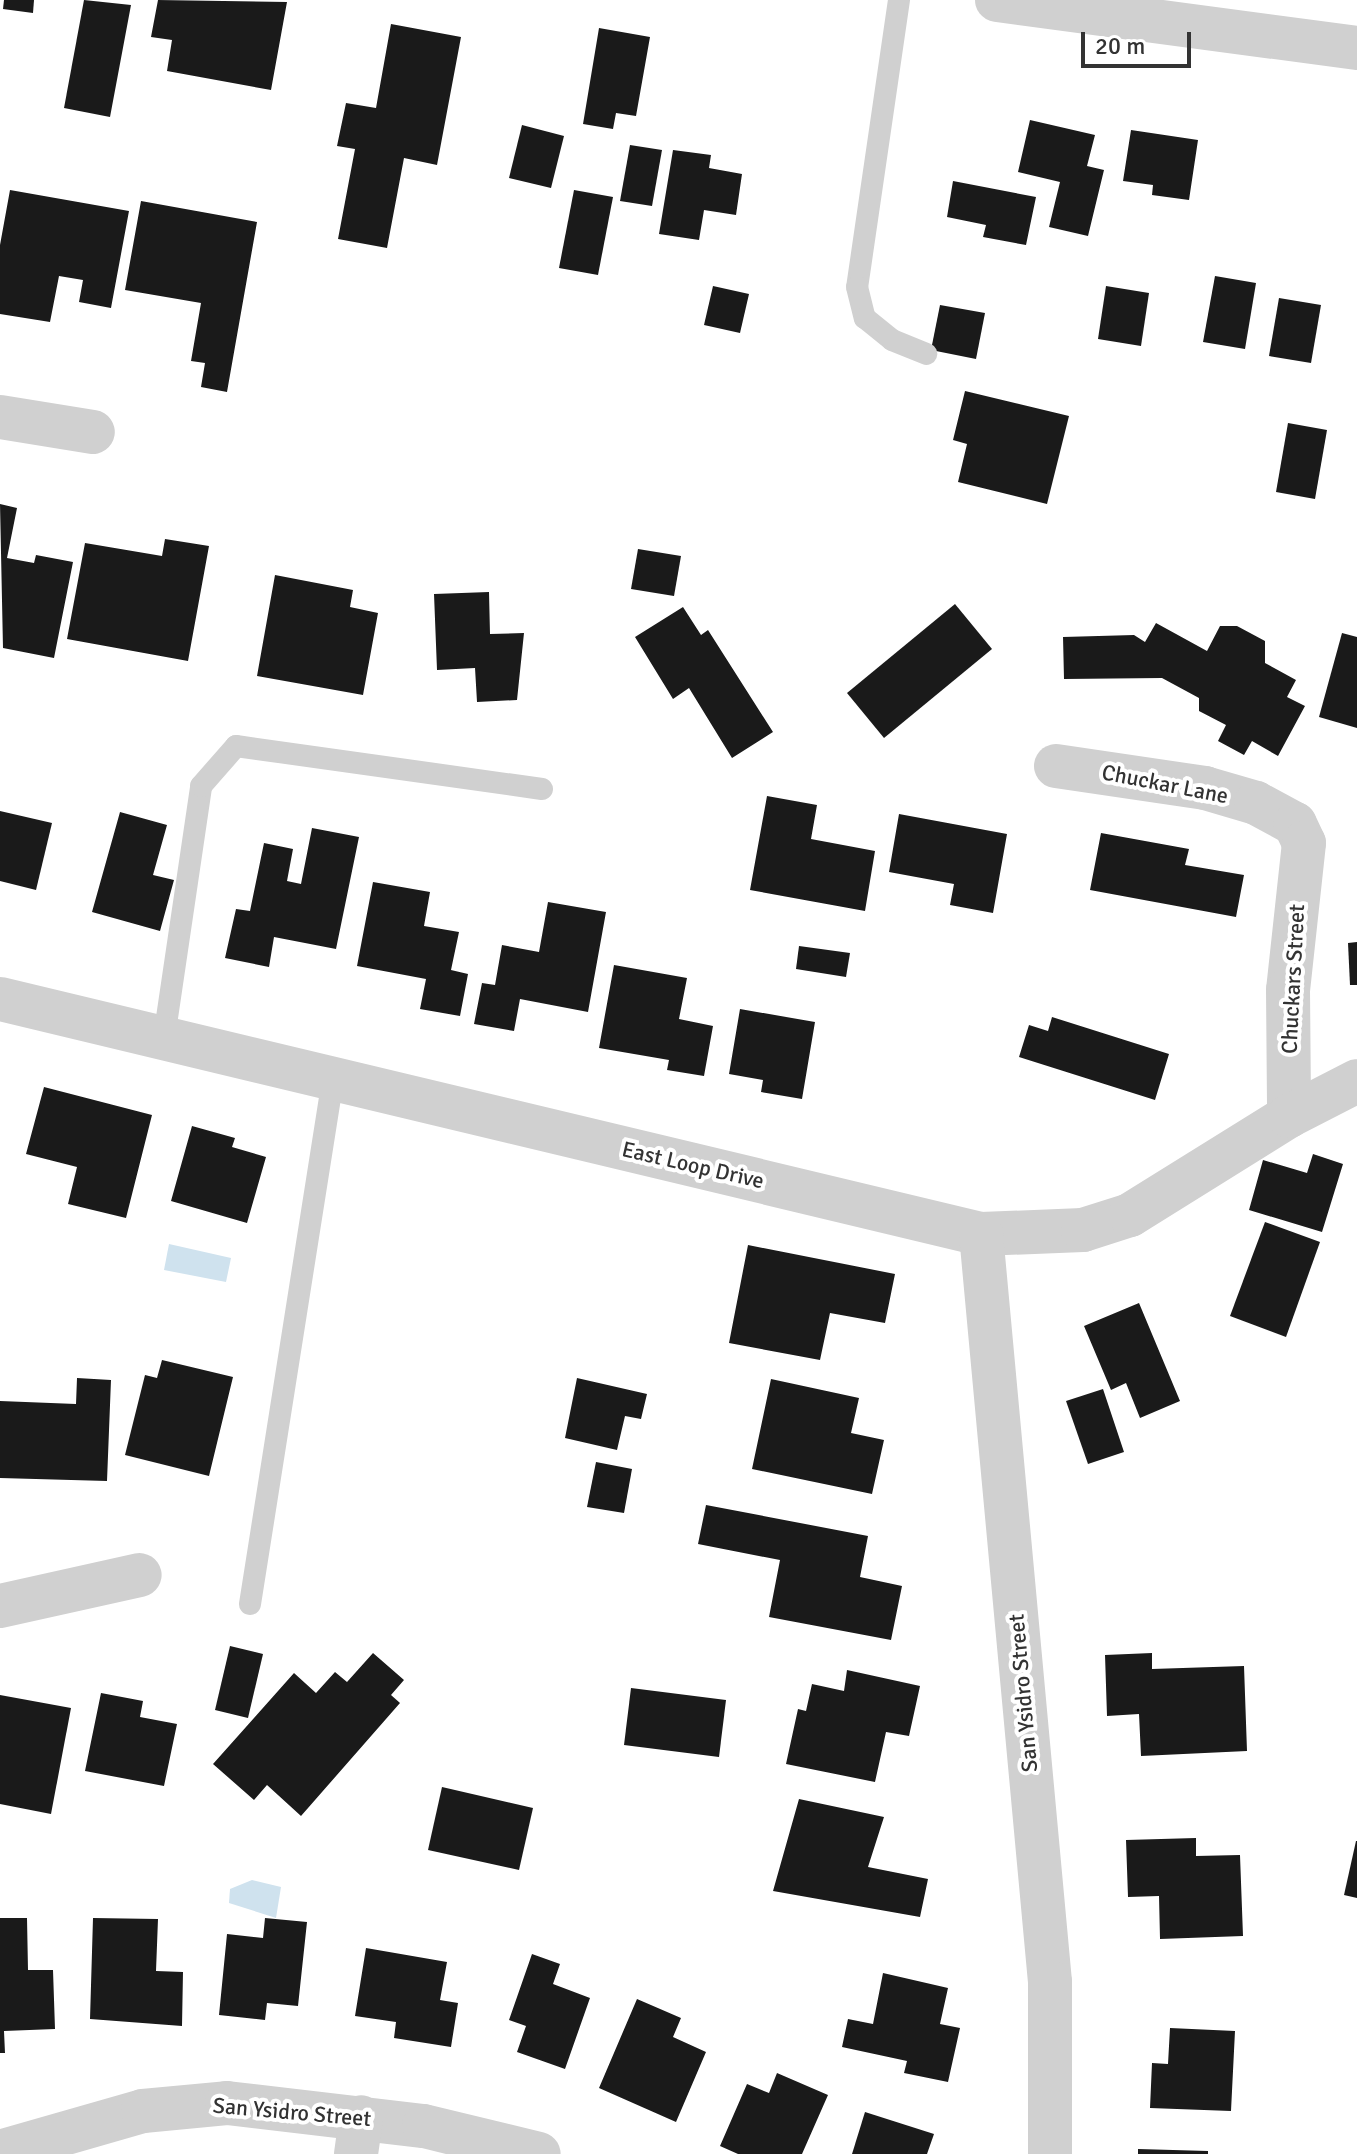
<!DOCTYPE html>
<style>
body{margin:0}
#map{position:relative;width:1357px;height:2154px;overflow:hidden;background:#fff;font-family:Signika,sans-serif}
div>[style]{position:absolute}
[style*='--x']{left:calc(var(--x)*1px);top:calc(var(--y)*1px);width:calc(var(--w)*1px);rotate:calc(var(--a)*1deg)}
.water>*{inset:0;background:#cfe2ee}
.building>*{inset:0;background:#1a1a1a}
.service>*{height:22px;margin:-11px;padding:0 11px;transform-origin:11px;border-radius:11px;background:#d0d0d0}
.minor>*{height:44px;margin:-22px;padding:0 22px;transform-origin:22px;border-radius:22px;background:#d0d0d0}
span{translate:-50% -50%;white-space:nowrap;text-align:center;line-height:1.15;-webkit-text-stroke:8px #fff;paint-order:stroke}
.street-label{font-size:22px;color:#333}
.scale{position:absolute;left:1081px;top:32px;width:110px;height:36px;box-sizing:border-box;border:4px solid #333;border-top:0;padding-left:10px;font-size:24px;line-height:28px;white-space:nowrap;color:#333;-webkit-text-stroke:6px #fff;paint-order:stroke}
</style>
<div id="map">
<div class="water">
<i style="clip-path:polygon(169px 1244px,231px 1258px,226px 1282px,164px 1270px)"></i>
<i style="clip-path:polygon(252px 1880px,281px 1887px,276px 1918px,229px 1903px,230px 1889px)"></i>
</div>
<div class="building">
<i style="clip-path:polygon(4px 0,34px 0,33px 13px,3px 9px)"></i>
<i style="clip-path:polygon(84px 0,131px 5px,110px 117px,64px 108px)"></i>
<i style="clip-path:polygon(158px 0,287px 2px,271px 90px,167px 71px,172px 40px,151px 37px)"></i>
<i style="clip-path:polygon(391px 24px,461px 37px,437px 165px,404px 158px,387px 248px,338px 239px,355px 149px,337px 146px,346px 103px,376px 108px)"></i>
<i style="clip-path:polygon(599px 28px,650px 37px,636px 116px,616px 113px,613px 129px,583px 124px)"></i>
<i style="clip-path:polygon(1030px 120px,1095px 135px,1087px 166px,1104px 170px,1088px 236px,1049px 227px,1060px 182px,1018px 172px)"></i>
<i style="clip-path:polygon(522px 125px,564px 136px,551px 188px,509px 178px)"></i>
<i style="clip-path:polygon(1131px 130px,1198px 140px,1189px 200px,1152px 195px,1153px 185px,1123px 181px)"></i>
<i style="clip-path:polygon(630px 145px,662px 150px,652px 206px,620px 201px)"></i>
<i style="clip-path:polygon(673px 150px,711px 155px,709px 168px,742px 174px,736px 215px,704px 210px,699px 240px,659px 234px)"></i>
<i style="clip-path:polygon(953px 181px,1036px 197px,1026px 245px,983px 237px,986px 225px,947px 217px)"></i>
<i style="clip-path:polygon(10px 190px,129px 211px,111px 308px,79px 302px,83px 280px,59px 276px,50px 322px,0 314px,0 245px)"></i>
<i style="clip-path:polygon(574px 190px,613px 197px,598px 275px,559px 268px)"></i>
<i style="clip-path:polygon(141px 201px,257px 222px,227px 392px,201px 387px,205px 363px,191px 361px,201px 303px,125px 290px)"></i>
<i style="clip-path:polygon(1215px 276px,1256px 283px,1245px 349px,1203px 342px)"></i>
<i style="clip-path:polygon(713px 286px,749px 294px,740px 333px,704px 325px)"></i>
<i style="clip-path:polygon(1106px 286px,1149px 293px,1141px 346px,1098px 339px)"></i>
<i style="clip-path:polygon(1279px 298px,1321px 305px,1311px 363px,1269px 356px)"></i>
<i style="clip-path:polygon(940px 305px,985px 313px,976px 359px,931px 350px)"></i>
<i style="clip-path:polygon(965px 391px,1069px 416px,1047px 504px,958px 482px,967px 444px,953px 440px)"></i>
<i style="clip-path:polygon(1288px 423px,1327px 430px,1315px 499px,1276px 492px)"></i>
<i style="clip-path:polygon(0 504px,17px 508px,7px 558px,34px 563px,36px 555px,73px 562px,54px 658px,3px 648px)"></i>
<i style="clip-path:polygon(165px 539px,209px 546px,188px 661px,67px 639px,85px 543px,162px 556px)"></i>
<i style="clip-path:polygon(638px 549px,681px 556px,674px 596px,631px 589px)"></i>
<i style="clip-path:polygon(275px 575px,353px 590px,350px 607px,378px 613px,363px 695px,257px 676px)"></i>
<i style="clip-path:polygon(489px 592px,490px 634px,524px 633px,517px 700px,477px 702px,475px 668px,437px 670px,434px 594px)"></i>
<i style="clip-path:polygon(955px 604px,992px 649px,884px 738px,847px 693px)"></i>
<i style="clip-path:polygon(683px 607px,701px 635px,708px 630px,773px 732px,732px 758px,689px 688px,673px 699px,635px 637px)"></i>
<i style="clip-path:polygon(1156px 623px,1207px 651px,1220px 626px,1237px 626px,1265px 641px,1265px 663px,1296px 680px,1287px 697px,1305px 706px,1278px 756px,1252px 741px,1244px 755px,1218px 741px,1226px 725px,1199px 711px,1199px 698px,1162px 678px,1064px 679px,1063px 637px,1134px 635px,1145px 642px)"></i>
<i style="clip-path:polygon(1342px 633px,1357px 637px,1357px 728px,1319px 717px)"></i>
<i style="clip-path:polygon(767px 796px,817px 805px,811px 839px,875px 851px,865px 911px,750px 890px)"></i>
<i style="clip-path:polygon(0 811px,52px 823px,36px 890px,0 881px)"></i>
<i style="clip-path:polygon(120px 812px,167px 825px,153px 875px,174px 880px,160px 931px,92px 912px)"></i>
<i style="clip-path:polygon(899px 814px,1007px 834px,993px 913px,950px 905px,954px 884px,889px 872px)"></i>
<i style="clip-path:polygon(312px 828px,359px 837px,336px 949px,274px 937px,269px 967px,225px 958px,236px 909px,250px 911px,264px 843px,293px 849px,287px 881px,301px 884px)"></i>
<i style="clip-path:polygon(1101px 833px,1189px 849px,1185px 865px,1244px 875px,1236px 917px,1090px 890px)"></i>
<i style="clip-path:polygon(373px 882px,430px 892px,424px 926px,459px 932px,451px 970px,468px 974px,460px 1016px,420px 1009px,426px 979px,357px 966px)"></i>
<i style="clip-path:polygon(548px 902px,606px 912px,588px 1012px,520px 999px,514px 1031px,474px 1024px,482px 983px,495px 985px,502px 945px,539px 952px)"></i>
<i style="clip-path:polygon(1357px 942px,1357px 985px,1350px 985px,1348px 943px)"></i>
<i style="clip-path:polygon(799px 946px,850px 953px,846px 977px,796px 969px)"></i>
<i style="clip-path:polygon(614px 965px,687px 978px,679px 1019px,713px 1026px,704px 1076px,667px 1070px,669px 1060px,599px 1048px)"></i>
<i style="clip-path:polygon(740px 1009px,815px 1022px,802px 1099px,761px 1092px,763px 1080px,729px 1074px)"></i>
<i style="clip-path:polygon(1052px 1017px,1169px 1054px,1155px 1100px,1019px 1057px,1029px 1025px,1048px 1031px)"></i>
<i style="clip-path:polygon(44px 1087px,152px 1115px,126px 1218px,68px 1204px,77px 1167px,26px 1154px)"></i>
<i style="clip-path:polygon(192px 1126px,235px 1138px,232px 1147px,266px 1157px,247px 1223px,171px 1201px)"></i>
<i style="clip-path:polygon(1313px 1154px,1343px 1164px,1322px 1232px,1249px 1210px,1263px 1160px,1307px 1173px)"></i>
<i style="clip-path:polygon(1265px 1222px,1320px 1242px,1286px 1337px,1230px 1316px)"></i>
<i style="clip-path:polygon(748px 1245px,895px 1274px,885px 1323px,830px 1313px,820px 1360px,729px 1343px)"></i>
<i style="clip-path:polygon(1139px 1303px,1180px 1401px,1140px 1418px,1126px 1383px,1111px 1390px,1084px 1326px)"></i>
<i style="clip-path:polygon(162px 1360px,233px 1377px,209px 1476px,125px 1455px,145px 1375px,157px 1378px)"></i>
<i style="clip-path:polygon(77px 1378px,111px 1380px,107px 1481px,0 1478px,0 1401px,76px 1404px)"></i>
<i style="clip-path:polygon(577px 1378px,647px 1394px,641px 1419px,625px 1416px,617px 1450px,565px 1438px)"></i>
<i style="clip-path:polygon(771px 1379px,859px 1398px,851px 1433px,884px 1440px,872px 1494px,752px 1469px)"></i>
<i style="clip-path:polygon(1103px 1389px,1124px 1452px,1088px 1464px,1066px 1401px)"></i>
<i style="clip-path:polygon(596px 1462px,632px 1469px,624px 1513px,587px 1507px)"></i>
<i style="clip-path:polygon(706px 1505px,868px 1536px,860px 1577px,902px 1586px,891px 1640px,769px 1617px,780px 1560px,698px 1544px)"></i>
<i style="clip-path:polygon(230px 1646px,263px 1654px,248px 1718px,215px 1710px)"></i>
<i style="clip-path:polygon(373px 1653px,404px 1680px,391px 1695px,400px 1703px,301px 1816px,267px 1785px,254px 1800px,213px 1764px,294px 1673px,316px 1693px,335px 1672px,347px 1682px)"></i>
<i style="clip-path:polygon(1152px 1653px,1152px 1669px,1244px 1666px,1247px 1751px,1141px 1756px,1139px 1714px,1107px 1716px,1105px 1655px)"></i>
<i style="clip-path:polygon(847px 1670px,920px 1686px,909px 1736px,886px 1732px,875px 1782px,786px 1764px,798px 1709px,806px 1711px,812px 1684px,844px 1691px)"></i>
<i style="clip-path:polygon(631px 1688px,726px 1700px,719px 1757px,624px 1745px)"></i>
<i style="clip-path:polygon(101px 1693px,143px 1701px,140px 1717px,177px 1724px,164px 1786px,85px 1771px)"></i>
<i style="clip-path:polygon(0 1695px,71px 1708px,51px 1814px,0 1804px)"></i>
<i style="clip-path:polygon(442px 1787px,533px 1808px,519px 1870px,428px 1850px)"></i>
<i style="clip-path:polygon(799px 1799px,884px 1817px,868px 1867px,928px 1879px,920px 1917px,773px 1891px)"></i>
<i style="clip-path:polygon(1196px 1838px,1196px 1856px,1240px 1855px,1243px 1936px,1160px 1939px,1159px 1896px,1128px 1897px,1126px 1840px)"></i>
<i style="clip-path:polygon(1356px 1841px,1357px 1841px,1357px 1898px,1344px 1895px)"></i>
<i style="clip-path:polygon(0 1918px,27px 1918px,28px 1970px,53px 1970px,55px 2029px,4px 2031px,5px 2053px,0 2053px)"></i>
<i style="clip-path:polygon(93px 1918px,158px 1919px,156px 1971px,183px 1972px,182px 2026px,90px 2019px)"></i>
<i style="clip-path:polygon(265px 1918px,307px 1922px,298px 2006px,267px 2003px,265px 2020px,219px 2015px,227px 1934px,263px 1938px)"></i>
<i style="clip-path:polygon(366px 1948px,447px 1962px,440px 2000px,458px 2003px,451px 2047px,394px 2038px,396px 2022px,355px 2016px)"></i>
<i style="clip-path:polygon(532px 1954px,560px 1964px,553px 1984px,590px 1998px,565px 2069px,517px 2052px,526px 2026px,509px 2020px)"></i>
<i style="clip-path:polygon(883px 1973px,948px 1988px,940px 2024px,960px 2028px,948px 2082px,904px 2073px,907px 2061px,842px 2047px,848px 2019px,873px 2024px)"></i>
<i style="clip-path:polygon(637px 1999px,681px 2018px,673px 2037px,706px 2052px,676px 2122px,599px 2088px)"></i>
<i style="clip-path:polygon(1170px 2028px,1235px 2031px,1231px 2111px,1150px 2108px,1152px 2063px,1168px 2064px)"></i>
<i style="clip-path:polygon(777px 2073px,828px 2095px,802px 2154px,738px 2154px,720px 2146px,747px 2084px,769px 2093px)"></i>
<i style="clip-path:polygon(865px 2112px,934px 2134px,927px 2154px,852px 2154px)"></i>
<i style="clip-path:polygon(1138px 2149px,1208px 2151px,1208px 2154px,1138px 2154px)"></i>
</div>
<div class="service">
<i style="--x:899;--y:0;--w:290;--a:98.3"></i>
<i style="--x:857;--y:287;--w:32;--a:76"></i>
<i style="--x:865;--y:318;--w:35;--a:39"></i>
<i style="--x:892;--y:340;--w:37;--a:22"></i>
<i style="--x:164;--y:1038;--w:255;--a:-81.6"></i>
<i style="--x:201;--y:786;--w:53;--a:-48.8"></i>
<i style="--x:236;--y:746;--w:309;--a:8"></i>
<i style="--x:250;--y:1604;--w:532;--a:-81.02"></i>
</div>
<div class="minor">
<i style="--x:997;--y:0;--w:363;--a:7.6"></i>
<i style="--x:0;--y:417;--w:94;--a:9.2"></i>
<i style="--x:1056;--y:766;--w:151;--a:8.4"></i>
<i style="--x:1205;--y:788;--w:53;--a:16.4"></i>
<i style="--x:1256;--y:803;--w:44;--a:28.3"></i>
<i style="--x:1295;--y:824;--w:21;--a:65"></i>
<i style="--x:1304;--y:843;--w:148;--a:96.2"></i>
<i style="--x:1288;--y:990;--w:126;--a:89.5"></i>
<i style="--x:0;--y:999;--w:1009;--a:13.47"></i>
<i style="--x:981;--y:1234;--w:102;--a:-2.2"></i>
<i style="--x:1083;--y:1230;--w:49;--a:-17.7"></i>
<i style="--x:1130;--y:1215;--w:187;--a:-31.9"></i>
<i style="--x:1289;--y:1116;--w:76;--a:-27.2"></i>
<i style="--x:981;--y:1234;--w:751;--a:84.73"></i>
<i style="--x:1050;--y:1982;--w:172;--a:90"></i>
<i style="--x:0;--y:1606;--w:143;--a:-12.5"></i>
<i style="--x:0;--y:2152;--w:149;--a:-16"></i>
<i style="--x:143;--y:2111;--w:84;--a:-5.4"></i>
<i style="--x:227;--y:2103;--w:198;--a:6.7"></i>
<i style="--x:424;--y:2126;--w:118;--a:13.7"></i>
<i style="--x:356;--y:2154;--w:37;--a:-82"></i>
</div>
<div class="street-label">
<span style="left:1165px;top:784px;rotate:11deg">Chuckar Lane</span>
<span style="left:1293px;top:979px;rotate:-87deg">Chuckars Street</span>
<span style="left:693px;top:1165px;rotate:13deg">East Loop Drive</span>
<span style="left:1023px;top:1693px;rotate:-95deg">San Ysidro Street</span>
<span style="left:292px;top:2112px;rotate:5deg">San Ysidro Street</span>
</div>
<div class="scale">20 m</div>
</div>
